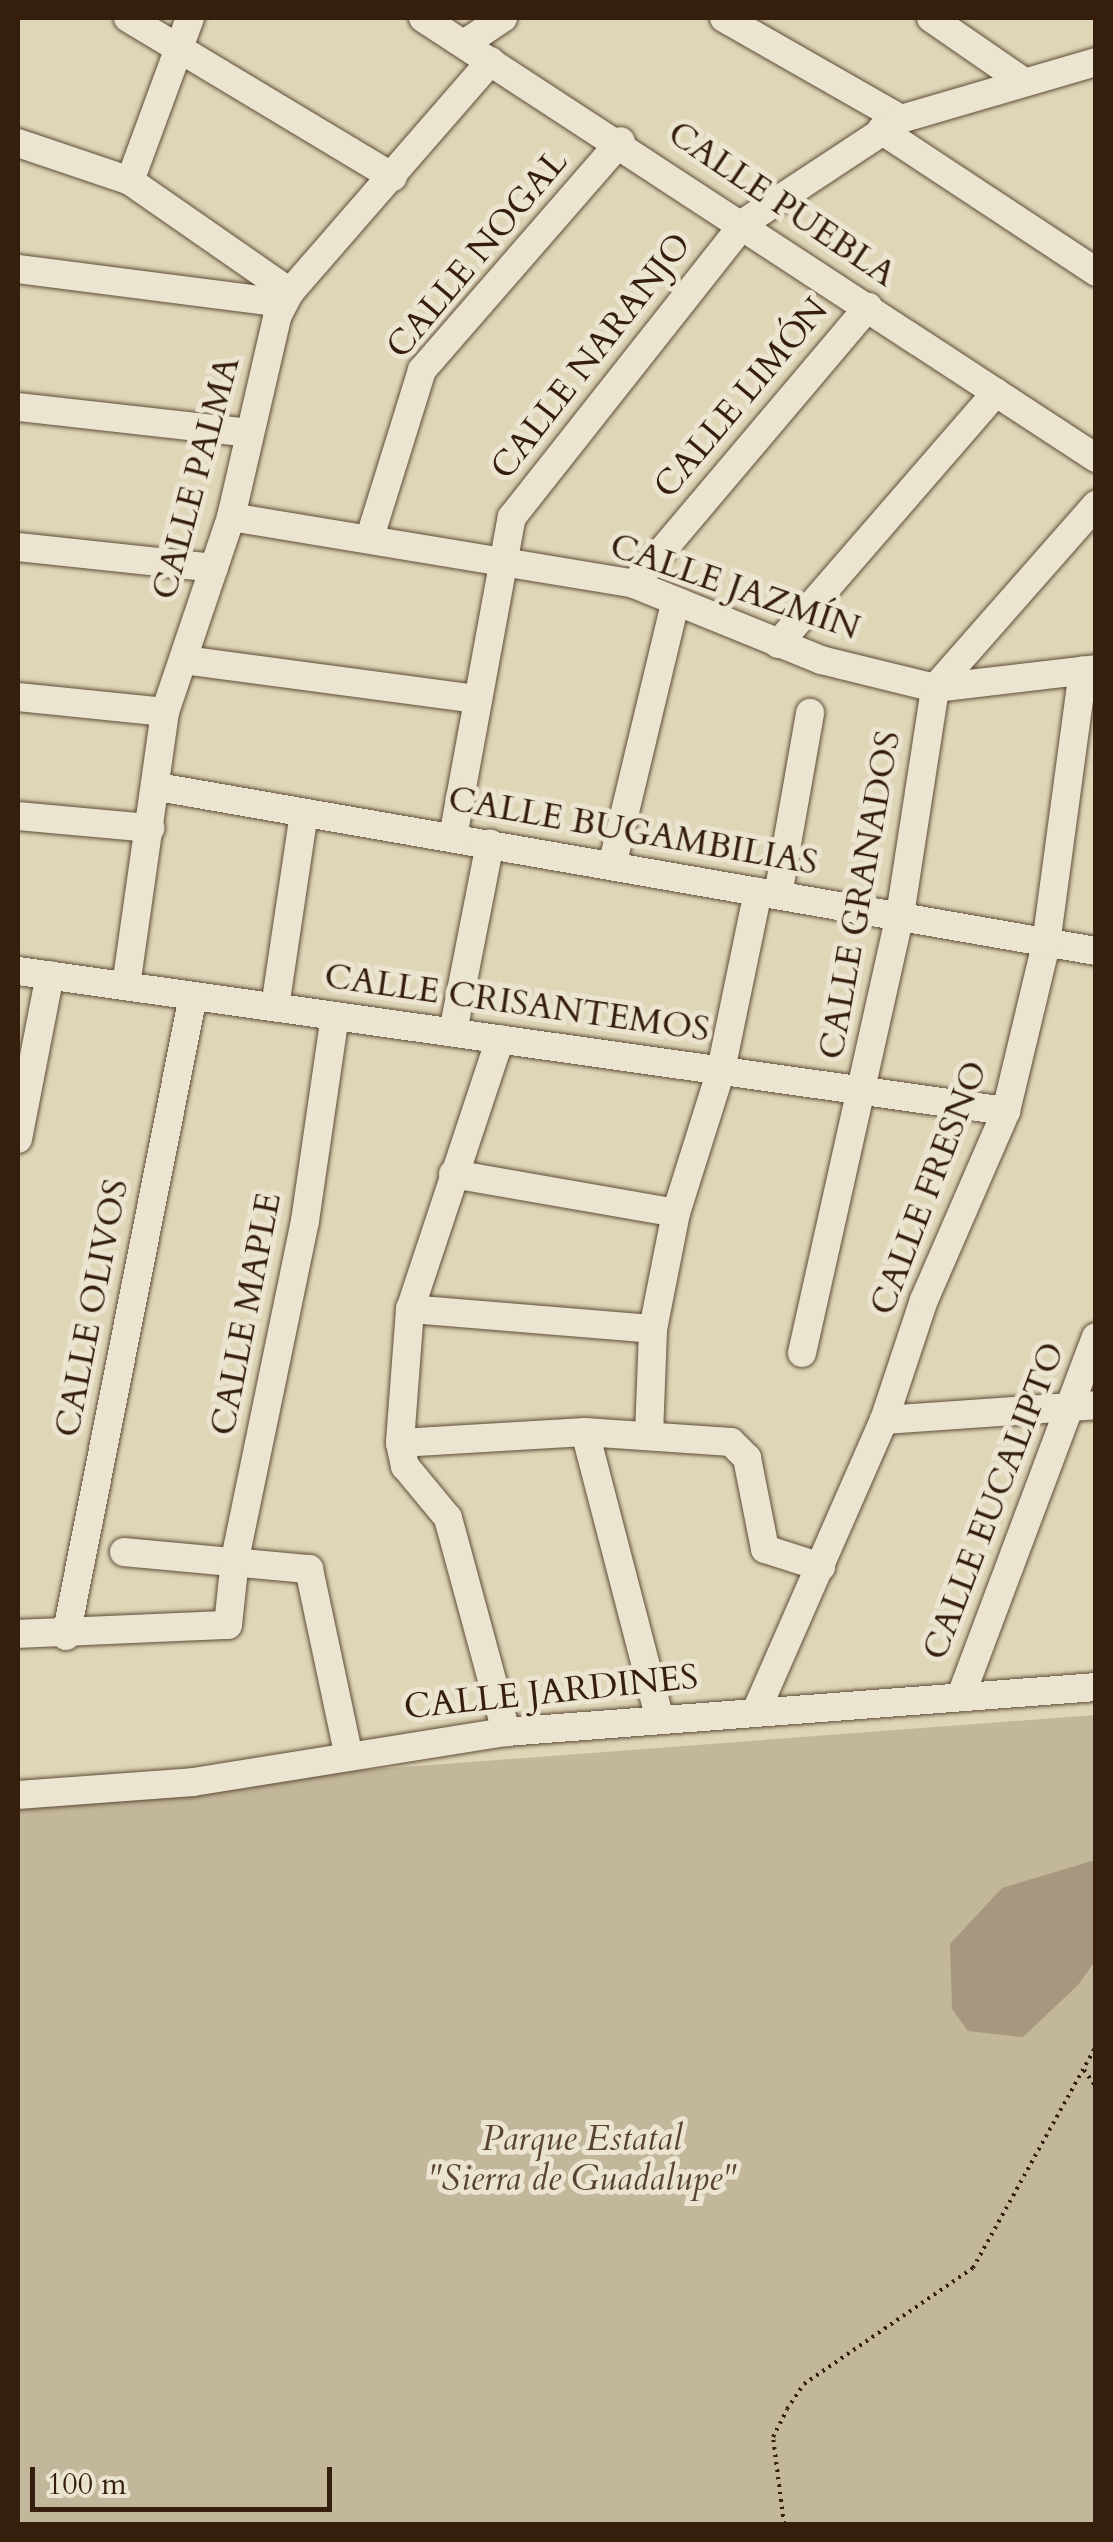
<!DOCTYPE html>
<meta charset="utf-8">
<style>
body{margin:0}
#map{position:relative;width:1113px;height:2542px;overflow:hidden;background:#dfd6b8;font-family:Cardo,serif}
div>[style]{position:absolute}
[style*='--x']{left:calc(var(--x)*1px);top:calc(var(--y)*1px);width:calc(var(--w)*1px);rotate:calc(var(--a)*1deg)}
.green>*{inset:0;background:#c2b79b}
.water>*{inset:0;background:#a6977e}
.path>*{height:4px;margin-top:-2px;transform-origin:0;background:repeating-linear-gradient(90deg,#361e0c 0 2.5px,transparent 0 7.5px)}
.roads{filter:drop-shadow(0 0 2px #604c37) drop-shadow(0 0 2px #604c37)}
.minor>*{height:28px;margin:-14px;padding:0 14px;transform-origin:14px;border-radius:14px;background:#eae4d1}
span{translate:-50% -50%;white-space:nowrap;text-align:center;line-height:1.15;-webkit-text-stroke:10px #eae4d1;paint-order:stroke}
.street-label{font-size:35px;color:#361e0c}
.park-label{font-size:35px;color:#594430;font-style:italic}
.frame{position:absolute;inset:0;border:20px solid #361e0c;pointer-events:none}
.scale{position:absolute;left:30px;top:2467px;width:302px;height:45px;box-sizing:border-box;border:5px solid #361e0c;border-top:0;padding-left:12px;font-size:30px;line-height:35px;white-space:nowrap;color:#361e0c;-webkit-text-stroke:8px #eae4d1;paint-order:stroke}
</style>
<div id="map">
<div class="green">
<i style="clip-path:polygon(1095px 1715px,1095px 2524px,18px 2524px,18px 1796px)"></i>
</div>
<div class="water">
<i style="clip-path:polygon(1095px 1860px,1095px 1961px,1078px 1985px,1023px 2037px,968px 2031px,952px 2009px,950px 1944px,1002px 1888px)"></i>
</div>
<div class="path">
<i style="--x:1084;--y:2070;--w:21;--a:55"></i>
<i style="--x:784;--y:2524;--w:88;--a:-97.2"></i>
<i style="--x:773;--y:2437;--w:31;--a:-63"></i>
<i style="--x:787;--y:2409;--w:30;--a:-56"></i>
<i style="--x:804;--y:2384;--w:205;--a:-34.5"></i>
<i style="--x:973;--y:2268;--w:254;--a:-61"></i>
</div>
<div class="roads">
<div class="minor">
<i style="--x:128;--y:18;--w:309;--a:31"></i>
<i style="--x:423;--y:18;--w:804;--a:33.18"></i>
<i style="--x:724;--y:18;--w:204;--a:29.7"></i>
<i style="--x:931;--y:18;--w:109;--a:34.6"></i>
<i style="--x:464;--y:44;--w:47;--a:-33.7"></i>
<i style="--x:881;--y:130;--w:258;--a:33.4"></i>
<i style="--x:18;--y:143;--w:118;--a:18.7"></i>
<i style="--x:130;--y:181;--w:195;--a:34.8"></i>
<i style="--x:130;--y:181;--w:174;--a:-69.8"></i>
<i style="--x:18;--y:269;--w:268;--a:7.3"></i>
<i style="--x:18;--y:407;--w:232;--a:6.4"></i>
<i style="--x:231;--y:517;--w:409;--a:9.4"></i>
<i style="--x:634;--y:584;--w:202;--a:22.1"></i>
<i style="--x:821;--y:660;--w:117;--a:13.8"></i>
<i style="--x:935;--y:688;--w:162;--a:-6.7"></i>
<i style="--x:370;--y:537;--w:175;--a:-72.7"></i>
<i style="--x:422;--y:370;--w:303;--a:-49"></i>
<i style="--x:18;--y:547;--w:197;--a:6.1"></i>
<i style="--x:634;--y:584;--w:363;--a:-49.8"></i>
<i style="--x:778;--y:644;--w:333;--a:-49.1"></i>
<i style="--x:184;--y:660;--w:296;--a:7.6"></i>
<i style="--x:18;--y:697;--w:148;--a:5.8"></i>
<i style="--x:158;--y:787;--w:952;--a:9.92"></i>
<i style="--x:18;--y:816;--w:133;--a:5.2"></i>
<i style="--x:453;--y:837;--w:325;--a:-79.6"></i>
<i style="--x:512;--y:517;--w:376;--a:-51.7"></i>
<i style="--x:745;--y:222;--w:187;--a:-33.4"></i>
<i style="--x:901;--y:119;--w:203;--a:-16.3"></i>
<i style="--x:612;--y:866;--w:270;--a:-76.5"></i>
<i style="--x:778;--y:895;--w:185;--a:-80"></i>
<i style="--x:18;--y:971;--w:998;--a:8.07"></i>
<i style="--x:126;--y:986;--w:277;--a:-81.9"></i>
<i style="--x:165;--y:712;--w:206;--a:-71.3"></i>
<i style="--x:231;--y:517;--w:205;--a:-77"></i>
<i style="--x:277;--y:317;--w:28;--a:-63"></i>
<i style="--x:290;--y:292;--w:306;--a:-49"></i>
<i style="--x:275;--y:1007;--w:195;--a:-81.5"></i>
<i style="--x:453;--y:1032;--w:192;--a:-78.9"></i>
<i style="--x:500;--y:1039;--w:285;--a:108.4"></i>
<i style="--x:410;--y:1309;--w:134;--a:94.3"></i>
<i style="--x:400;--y:1443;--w:24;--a:78"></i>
<i style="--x:405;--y:1466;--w:67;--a:50.4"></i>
<i style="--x:448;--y:1518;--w:222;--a:74.8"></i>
<i style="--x:18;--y:1139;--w:167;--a:-79"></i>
<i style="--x:453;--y:1174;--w:226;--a:9.9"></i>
<i style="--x:410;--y:1309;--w:244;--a:4.7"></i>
<i style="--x:802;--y:1353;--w:449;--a:-77.4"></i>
<i style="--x:900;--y:915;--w:230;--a:-81.2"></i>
<i style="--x:935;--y:688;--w:244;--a:-48.7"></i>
<i style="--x:884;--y:1420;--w:213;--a:-4"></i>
<i style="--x:585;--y:1432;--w:294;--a:75.4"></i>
<i style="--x:649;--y:1435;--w:106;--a:-87.8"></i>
<i style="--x:653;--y:1329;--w:118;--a:-78.8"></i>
<i style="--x:676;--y:1213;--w:150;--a:-72.5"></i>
<i style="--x:721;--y:1070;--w:182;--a:-78.3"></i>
<i style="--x:400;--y:1443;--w:185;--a:-3.4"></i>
<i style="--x:585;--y:1432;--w:146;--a:3.9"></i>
<i style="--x:731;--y:1442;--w:23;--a:45"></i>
<i style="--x:747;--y:1458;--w:93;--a:78.8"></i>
<i style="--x:765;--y:1549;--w:59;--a:17.8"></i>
<i style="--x:124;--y:1552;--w:186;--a:5.3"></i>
<i style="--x:309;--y:1569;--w:188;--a:78"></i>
<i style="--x:18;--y:1634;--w:210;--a:-2.5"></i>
<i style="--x:228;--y:1625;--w:66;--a:-83.9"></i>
<i style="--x:235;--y:1559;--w:345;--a:-78.3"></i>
<i style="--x:305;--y:1221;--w:207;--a:-81.7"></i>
<i style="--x:66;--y:1636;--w:652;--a:-78.78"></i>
<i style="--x:962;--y:1693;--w:380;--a:-69.4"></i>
<i style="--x:757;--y:1709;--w:316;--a:-66.3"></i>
<i style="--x:884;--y:1420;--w:126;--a:-71.6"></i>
<i style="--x:924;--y:1300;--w:206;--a:-66.5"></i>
<i style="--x:1006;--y:1111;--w:172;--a:-76.5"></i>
<i style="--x:1046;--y:944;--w:276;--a:-82.3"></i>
<i style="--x:18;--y:1795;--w:175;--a:-4.2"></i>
<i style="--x:193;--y:1782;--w:317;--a:-9.1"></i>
<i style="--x:506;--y:1732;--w:592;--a:-4.36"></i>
</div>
</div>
<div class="street-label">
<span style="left:782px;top:204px;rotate:34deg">CALLE PUEBLA</span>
<span style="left:477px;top:254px;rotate:-50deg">CALLE NOGAL</span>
<span style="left:591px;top:356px;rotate:-52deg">CALLE NARANJO</span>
<span style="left:741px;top:398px;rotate:-50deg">CALLE LIMÓN</span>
<span style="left:196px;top:478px;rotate:-75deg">CALLE PALMA</span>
<span style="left:735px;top:587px;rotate:19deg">CALLE JAZMÍN</span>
<span style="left:633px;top:831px;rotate:10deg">CALLE BUGAMBILIAS</span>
<span style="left:860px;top:895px;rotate:-80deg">CALLE GRANADOS</span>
<span style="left:517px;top:1003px;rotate:8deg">CALLE CRISANTEMOS</span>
<span style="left:929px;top:1188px;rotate:-69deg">CALLE FRESNO</span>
<span style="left:92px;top:1308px;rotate:-79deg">CALLE OLIVOS</span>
<span style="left:246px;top:1314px;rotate:-79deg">CALLE MAPLE</span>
<span style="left:994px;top:1501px;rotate:-69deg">CALLE EUCALIPTO</span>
<span style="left:551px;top:1692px;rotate:-6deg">CALLE JARDINES</span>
</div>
<div class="park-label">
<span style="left:582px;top:2159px">Parque Estatal<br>"Sierra de Guadalupe"</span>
</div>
<div class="frame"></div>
<div class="scale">100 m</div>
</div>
